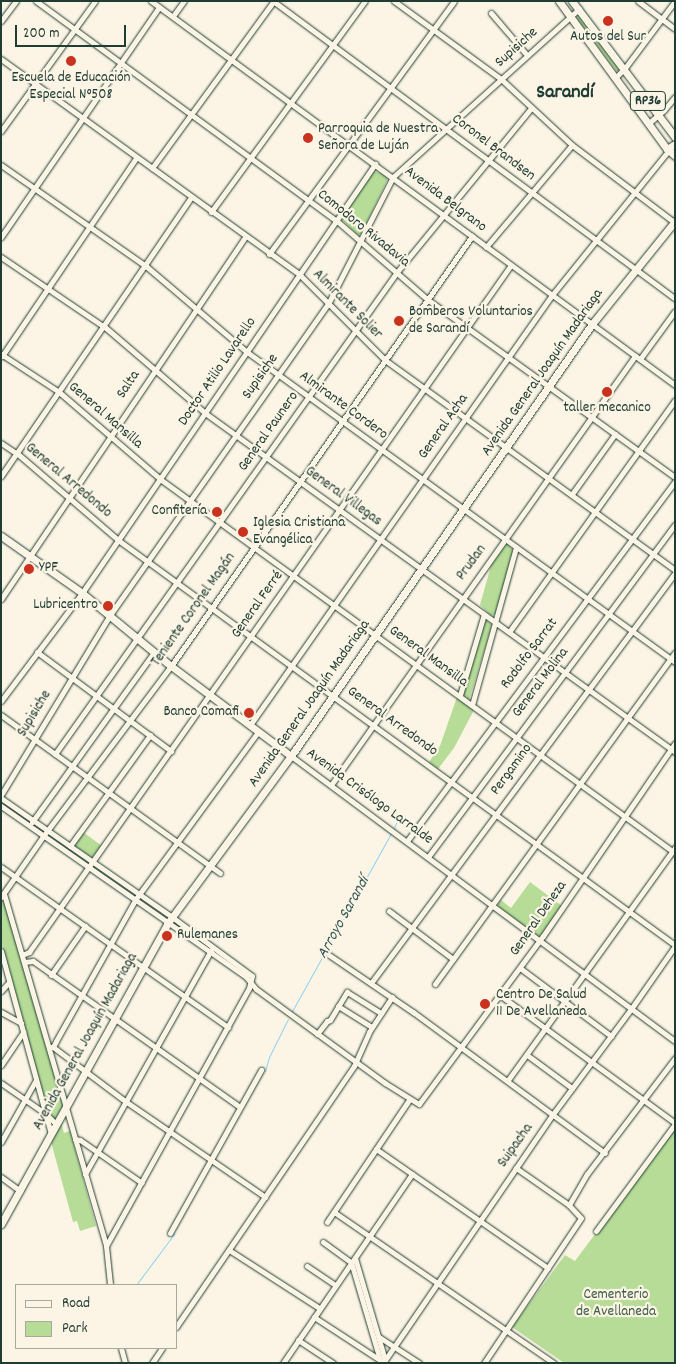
<!DOCTYPE html>
<meta charset="utf-8">
<style>
body{margin:0}
#map{position:relative;width:676px;height:1364px;overflow:hidden;background:#fcf5e5;font-family:Dekko,sans-serif}
div>[style]{position:absolute}
[style*='--x']{left:calc(var(--x)*1px);top:calc(var(--y)*1px);width:calc(var(--w)*1px);rotate:calc(var(--a)*1deg)}
.green>*{inset:0;background:#b6dc97}
.stream>*{height:1px;margin:-0.5px;padding:0 0.5px;transform-origin:0.5px;border-radius:0.5px;background:#90d0f1}
.roads{filter:drop-shadow(0 0 1px #1f3d34) drop-shadow(0 0 1px #1f3d34)}
.minor>*{height:5px;margin:-2.5px;padding:0 2.5px;transform-origin:2.5px;border-radius:2.5px;background:#fcf5e5}
.major>*{height:7px;margin:-3.5px;padding:0 3.5px;transform-origin:3.5px;border-radius:3.5px;background:#fcf5e5}
.dots>*{width:14px;height:14px;translate:-50% -50%;box-sizing:border-box;border:2px solid #fcf5e5;border-radius:50%}
span{translate:-50% -50%;white-space:nowrap;text-align:center;line-height:1.15;-webkit-text-stroke:4.5px #fcf5e5;paint-order:stroke}
.shield-label span{padding:1px 4px;background:#fcf5e5;border:1px solid;border-radius:4px;-webkit-text-stroke-width:0}
.shield-label{font-size:14px;color:#1f3d34;font-weight:700}
.poi-label{font-size:15px;color:#1f3d34}
.left{translate:0 -50%;text-align:left}
.right{translate:-100% -50%;text-align:right}
.street-label{font-size:15px;color:#1f3d34}
.park-label{font-size:15px;color:#3d5d48}
.water-label{font-size:16px;color:#365a5a;font-style:italic}
.district-label{font-size:20px;color:#1f3d34;font-weight:700}
.frame{position:absolute;inset:0;border:2px solid #1f3d34;pointer-events:none}
.legend{position:absolute;left:15px;top:1284px;width:162px;height:65px;box-sizing:border-box;background:#fcf5e5;border:1px solid #a4ab9e;margin:0;padding:6px 9px;list-style:none;font-size:15px;color:#1f3d34}
.legend li{display:flex;align-items:center;gap:10px;height:25px}
.legend b{width:25px;border:1px solid #a4ab9e}
.scale{position:absolute;left:15px;top:25px;width:111px;height:22px;box-sizing:border-box;border:2px solid #1f3d34;border-top:0;padding-left:6px;font-size:15px;line-height:18px;white-space:nowrap;color:#1f3d34;-webkit-text-stroke:4px #fcf5e5;paint-order:stroke}
</style>
<div id="map">
<div class="green">
<i style="clip-path:polygon(579px 16px,619px 69px,619px 71px,616px 71px,577px 19px)"></i>
<i style="clip-path:polygon(374px 171px,387px 176px,387px 181px,361px 234px,358px 235px,341px 219px)"></i>
<i style="clip-path:polygon(504px 543px,507px 543px,513px 550px,496px 614px,491px 616px,480px 605px,492px 562px)"></i>
<i style="clip-path:polygon(485px 619px,492px 625px,469px 700px,463px 694px)"></i>
<i style="clip-path:polygon(457px 697px,474px 710px,454px 748px,438px 769px,429px 762px,440px 746px)"></i>
<i style="clip-path:polygon(83px 832px,102px 846px,92px 858px,73px 845px)"></i>
<i style="clip-path:polygon(530px 882px,562px 906px,542px 934px,538px 936px,499px 907px,498px 904px,501px 900px,511px 908px)"></i>
<i style="clip-path:polygon(4px 900px,64px 1105px,55px 1119px,49px 1115px,1px 942px,1px 902px)"></i>
<i style="clip-path:polygon(61px 1122px,64px 1133px,70px 1131px,96px 1226px,80px 1231px,77px 1221px,73px 1222px,51px 1142px)"></i>
<i style="clip-path:polygon(675px 1127px,675px 1363px,564px 1363px,512px 1327px,565px 1255px,575px 1261px)"></i>
</div>
<div class="stream">
<i style="--x:393;--y:830;--w:10;--a:-66"></i>
<i style="--x:291;--y:1013;--w:206;--a:-60.9"></i>
<i style="--x:265;--y:1071;--w:15;--a:-74"></i>
<i style="--x:269;--y:1057;--w:42;--a:-63.4"></i>
<i style="--x:136;--y:1285;--w:64;--a:-53.3"></i>
</div>
<div class="roads">
<div class="minor">
<i style="--x:36;--y:1;--w:373;--a:36.2"></i>
<i style="--x:337;--y:221;--w:119;--a:40.9"></i>
<i style="--x:427;--y:299;--w:305;--a:35.7"></i>
<i style="--x:151;--y:1;--w:650;--a:36.23"></i>
<i style="--x:273;--y:1;--w:500;--a:36.5"></i>
<i style="--x:394;--y:1;--w:132;--a:36.1"></i>
<i style="--x:501;--y:79;--w:97;--a:42.9"></i>
<i style="--x:572;--y:145;--w:129;--a:37.1"></i>
<i style="--x:638;--y:1;--w:46;--a:37.1"></i>
<i style="--x:491;--y:13;--w:55;--a:49.4"></i>
<i style="--x:173;--y:16;--w:19;--a:-54"></i>
<i style="--x:1;--y:21;--w:25;--a:-53"></i>
<i style="--x:1;--y:59;--w:369;--a:35.8"></i>
<i style="--x:300;--y:275;--w:120;--a:45"></i>
<i style="--x:385;--y:360;--w:358;--a:35.9"></i>
<i style="--x:616;--y:77;--w:13;--a:-45"></i>
<i style="--x:625;--y:68;--w:84;--a:-53.3"></i>
<i style="--x:649;--y:123;--w:20;--a:-41"></i>
<i style="--x:664;--y:110;--w:17;--a:-50"></i>
<i style="--x:1;--y:131;--w:160;--a:-54.1"></i>
<i style="--x:1;--y:165;--w:178;--a:34.9"></i>
<i style="--x:147;--y:267;--w:131;--a:40.4"></i>
<i style="--x:247;--y:352;--w:528;--a:35.92"></i>
<i style="--x:152;--y:168;--w:207;--a:-53.9"></i>
<i style="--x:211;--y:212;--w:261;--a:-53.9"></i>
<i style="--x:1;--y:237;--w:279;--a:-55.5"></i>
<i style="--x:486;--y:247;--w:133;--a:-49.9"></i>
<i style="--x:269;--y:254;--w:313;--a:-53.8"></i>
<i style="--x:1;--y:257;--w:127;--a:34.1"></i>
<i style="--x:106;--y:328;--w:130;--a:40.6"></i>
<i style="--x:205;--y:413;--w:580;--a:35.8"></i>
<i style="--x:1;--y:354;--w:69;--a:33.2"></i>
<i style="--x:59;--y:392;--w:133;--a:40.7"></i>
<i style="--x:160;--y:479;--w:636;--a:35.99"></i>
<i style="--x:2;--y:356;--w:239;--a:-55.9"></i>
<i style="--x:640;--y:359;--w:59;--a:-53.9"></i>
<i style="--x:1;--y:443;--w:22;--a:34"></i>
<i style="--x:19;--y:455;--w:130;--a:40.6"></i>
<i style="--x:118;--y:540;--w:689;--a:36.02"></i>
<i style="--x:1;--y:476;--w:338;--a:-55.7"></i>
<i style="--x:572;--y:494;--w:74;--a:-54.4"></i>
<i style="--x:1;--y:599;--w:437;--a:-56"></i>
<i style="--x:509;--y:632;--w:285;--a:-54.4"></i>
<i style="--x:37;--y:652;--w:167;--a:36.5"></i>
<i style="--x:460;--y:695;--w:84;--a:-73.5"></i>
<i style="--x:1;--y:701;--w:135;--a:-53.1"></i>
<i style="--x:82;--y:593;--w:520;--a:-55.67"></i>
<i style="--x:472;--y:705;--w:164;--a:-74.4"></i>
<i style="--x:1;--y:715;--w:270;--a:35.8"></i>
<i style="--x:250;--y:725;--w:525;--a:-54.92"></i>
<i style="--x:552;--y:295;--w:185;--a:-51.1"></i>
<i style="--x:55;--y:754;--w:591;--a:-54.64"></i>
<i style="--x:397;--y:272;--w:212;--a:-50.7"></i>
<i style="--x:291;--y:756;--w:478;--a:36.6"></i>
<i style="--x:331;--y:785;--w:526;--a:-54.68"></i>
<i style="--x:1;--y:795;--w:210;--a:-58.8"></i>
<i style="--x:110;--y:615;--w:380;--a:-55"></i>
<i style="--x:328;--y:304;--w:143;--a:-62.9"></i>
<i style="--x:393;--y:177;--w:251;--a:-42.1"></i>
<i style="--x:1;--y:798;--w:208;--a:34.8"></i>
<i style="--x:172;--y:917;--w:99;--a:36.4"></i>
<i style="--x:252;--y:976;--w:12;--a:104"></i>
<i style="--x:249;--y:988;--w:295;--a:119"></i>
<i style="--x:1;--y:806;--w:299;--a:34.9"></i>
<i style="--x:246;--y:977;--w:16;--a:50"></i>
<i style="--x:256;--y:989;--w:160;--a:36.1"></i>
<i style="--x:385;--y:1083;--w:40;--a:32"></i>
<i style="--x:419;--y:1104;--w:209;--a:-53.6"></i>
<i style="--x:543;--y:936;--w:234;--a:-55.6"></i>
<i style="--x:32;--y:822;--w:209;--a:-54.3"></i>
<i style="--x:407;--y:841;--w:449;--a:-53.3"></i>
<i style="--x:70;--y:846;--w:137;--a:-54.2"></i>
<i style="--x:428;--y:857;--w:414;--a:-53.4"></i>
<i style="--x:1;--y:867;--w:278;--a:35.2"></i>
<i style="--x:4;--y:894;--w:366;--a:73.8"></i>
<i style="--x:106;--y:1246;--w:39;--a:84"></i>
<i style="--x:1;--y:897;--w:75;--a:-55.3"></i>
<i style="--x:44;--y:835;--w:211;--a:-53.1"></i>
<i style="--x:171;--y:666;--w:525;--a:-55.01"></i>
<i style="--x:389;--y:911;--w:80;--a:36.9"></i>
<i style="--x:1;--y:951;--w:190;--a:74.7"></i>
<i style="--x:22;--y:955;--w:8;--a:-23"></i>
<i style="--x:29;--y:952;--w:839;--a:-54.95"></i>
<i style="--x:329;--y:955;--w:102;--a:34.2"></i>
<i style="--x:413;--y:1012;--w:238;--a:36.3"></i>
<i style="--x:24;--y:962;--w:9;--a:-6"></i>
<i style="--x:33;--y:961;--w:253;--a:35.2"></i>
<i style="--x:520;--y:968;--w:114;--a:36.8"></i>
<i style="--x:51;--y:975;--w:60;--a:-55.2"></i>
<i style="--x:371;--y:983;--w:510;--a:-53.44"></i>
<i style="--x:435;--y:984;--w:409;--a:-54.1"></i>
<i style="--x:1;--y:991;--w:12;--a:-48"></i>
<i style="--x:501;--y:996;--w:215;--a:36.1"></i>
<i style="--x:338;--y:1006;--w:39;--a:32"></i>
<i style="--x:1;--y:1012;--w:23;--a:29"></i>
<i style="--x:317;--y:1034;--w:16;--a:-52"></i>
<i style="--x:327;--y:1021;--w:3;--a:-18"></i>
<i style="--x:330;--y:1020;--w:33;--a:-59"></i>
<i style="--x:347;--y:992;--w:40;--a:32"></i>
<i style="--x:49;--y:1047;--w:4;--a:0"></i>
<i style="--x:53;--y:1047;--w:7;--a:-63"></i>
<i style="--x:56;--y:1041;--w:162;--a:-60.7"></i>
<i style="--x:135;--y:900;--w:208;--a:-53.8"></i>
<i style="--x:53;--y:1047;--w:90;--a:36.9"></i>
<i style="--x:125;--y:1101;--w:170;--a:34.4"></i>
<i style="--x:527;--y:1055;--w:56;--a:36.3"></i>
<i style="--x:1;--y:1065;--w:40;--a:-56"></i>
<i style="--x:508;--y:1080;--w:286;--a:-54.3"></i>
<i style="--x:1;--y:1083;--w:55;--a:34.6"></i>
<i style="--x:46;--y:1114;--w:14;--a:45"></i>
<i style="--x:75;--y:1139;--w:5;--a:11"></i>
<i style="--x:80;--y:1140;--w:75;--a:34.7"></i>
<i style="--x:1;--y:1142;--w:71;--a:-60.6"></i>
<i style="--x:376;--y:1149;--w:209;--a:34.7"></i>
<i style="--x:85;--y:1174;--w:257;--a:-60.6"></i>
<i style="--x:1;--y:1177;--w:24;--a:36"></i>
<i style="--x:569;--y:1205;--w:36;--a:-60"></i>
<i style="--x:587;--y:1174;--w:146;--a:-52.8"></i>
<i style="--x:334;--y:1212;--w:267;--a:34.5"></i>
<i style="--x:327;--y:1222;--w:147;--a:-56.1"></i>
<i style="--x:596;--y:1231;--w:133;--a:-53.6"></i>
<i style="--x:170;--y:1233;--w:187;--a:-60.8"></i>
<i style="--x:323;--y:1242;--w:34;--a:36"></i>
<i style="--x:351;--y:1262;--w:105;--a:73.5"></i>
<i style="--x:229;--y:1250;--w:107;--a:32.8"></i>
<i style="--x:355;--y:1258;--w:106;--a:73.6"></i>
<i style="--x:307;--y:1266;--w:34;--a:34"></i>
<i style="--x:314;--y:1317;--w:79;--a:33.1"></i>
<i style="--x:176;--y:1327;--w:316;--a:-55.7"></i>
<i style="--x:354;--y:1066;--w:37;--a:-66"></i>
<i style="--x:369;--y:1032;--w:42;--a:-56.7"></i>
<i style="--x:379;--y:1337;--w:48;--a:33"></i>
<i style="--x:298;--y:1340;--w:42;--a:33.3"></i>
<i style="--x:121;--y:1348;--w:16;--a:75"></i>
<i style="--x:152;--y:1363;--w:18;--a:-56"></i>
<i style="--x:283;--y:1363;--w:229;--a:-55.7"></i>
<i style="--x:383;--y:1363;--w:301;--a:-55.7"></i>
<i style="--x:553;--y:1114;--w:131;--a:-53.4"></i>
<i style="--x:631;--y:1009;--w:77;--a:-55.1"></i>
<i style="--x:484;--y:1363;--w:174;--a:-56.2"></i>
<i style="--x:581;--y:1218;--w:18;--a:-133"></i>
<i style="--x:569;--y:1205;--w:65;--a:-145.1"></i>
</div>
<div class="major">
<i style="--x:559;--y:1;--w:183;--a:53.9"></i>
<i style="--x:667;--y:149;--w:11;--a:41"></i>
<i style="--x:572;--y:1;--w:171;--a:52.9"></i>
<i style="--x:667;--y:149;--w:9;--a:-32"></i>
<i style="--x:1;--y:536;--w:99;--a:35.1"></i>
<i style="--x:82;--y:593;--w:115;--a:39.4"></i>
<i style="--x:171;--y:666;--w:150;--a:36.9"></i>
<i style="--x:1;--y:1224;--w:343;--a:-61"></i>
<i style="--x:167;--y:924;--w:209;--a:-53.6"></i>
<i style="--x:291;--y:756;--w:527;--a:-55.13"></i>
<i style="--x:592;--y:324;--w:132;--a:-51.1"></i>
</div>
</div>
<div class="dots">
<i style="left:608px;top:21px;background:#c8321e"></i>
<i style="left:71px;top:61px;background:#c8321e"></i>
<i style="left:308px;top:138px;background:#c8321e"></i>
<i style="left:399px;top:321px;background:#c8321e"></i>
<i style="left:607px;top:392px;background:#c8321e"></i>
<i style="left:217px;top:512px;background:#c8321e"></i>
<i style="left:243px;top:532px;background:#c8321e"></i>
<i style="left:29px;top:569px;background:#c8321e"></i>
<i style="left:108px;top:606px;background:#c8321e"></i>
<i style="left:249px;top:713px;background:#c8321e"></i>
<i style="left:167px;top:936px;background:#c8321e"></i>
<i style="left:485px;top:1004px;background:#c8321e"></i>
</div>
<div class="shield-label">
<span style="left:648px;top:101px">RP36</span>
</div>
<div class="poi-label">
<span style="left:608px;top:38px">Autos del Sur</span>
<span style="left:71px;top:87px">Escuela de Educación<br>Especial N°508</span>
<span class="left" style="left:318px;top:138px">Parroquia de Nuestra<br>Señora de Luján</span>
<span class="left" style="left:409px;top:321px">Bomberos Voluntarios<br>de Sarandí</span>
<span style="left:607px;top:409px">taller mecanico</span>
<span class="right" style="left:207px;top:512px">Confitería</span>
<span class="left" style="left:253px;top:532px">Iglesia Cristiana<br>Evangélica</span>
<span class="left" style="left:39px;top:569px">YPF</span>
<span class="right" style="left:98px;top:606px">Lubricentro</span>
<span class="right" style="left:239px;top:713px">Banco Comafi</span>
<span class="left" style="left:177px;top:936px">Rulemanes</span>
<span class="left" style="left:496px;top:1004px">Centro De Salud<br>11 De Avellaneda</span>
</div>
<div class="street-label">
<span style="left:517px;top:48px;rotate:-42deg">Supisiche</span>
<span style="left:493px;top:148px;rotate:37deg">Coronel Brandsen</span>
<span style="left:445px;top:200px;rotate:37deg">Avenida Belgrano</span>
<span style="left:363px;top:229px;rotate:39deg">Comodoro Rivadavia</span>
<span style="left:347px;top:305px;rotate:45deg">Almirante Solier</span>
<span style="left:218px;top:372px;rotate:-56deg">Doctor Atilio Lavarello</span>
<span style="left:543px;top:373px;rotate:-55deg">Avenida General Joaquín Madariaga</span>
<span style="left:261px;top:377px;rotate:-55deg">Supisiche</span>
<span style="left:129px;top:385px;rotate:-56deg">Salta</span>
<span style="left:343px;top:406px;rotate:36deg">Almirante Cordero</span>
<span style="left:105px;top:416px;rotate:41deg">General Mansilla</span>
<span style="left:444px;top:427px;rotate:-55deg">General Acha</span>
<span style="left:269px;top:432px;rotate:-55deg">General Paunero</span>
<span style="left:68px;top:481px;rotate:40deg">General Arredondo</span>
<span style="left:343px;top:497px;rotate:36deg">General Villegas</span>
<span style="left:472px;top:563px;rotate:-54deg">Prudan</span>
<span style="left:258px;top:605px;rotate:-55deg">General Ferré</span>
<span style="left:194px;top:610px;rotate:-55deg">Teniente Coronel Magán</span>
<span style="left:530px;top:654px;rotate:-53deg">Rodolfo Sarrat</span>
<span style="left:428px;top:657px;rotate:36deg">General Mansilla</span>
<span style="left:541px;top:683px;rotate:-53deg">General Molina</span>
<span style="left:310px;top:704px;rotate:-55deg">Avenida General Joaquín Madariaga</span>
<span style="left:35px;top:714px;rotate:-59deg">Supisiche</span>
<span style="left:392px;top:722px;rotate:36deg">General Arredondo</span>
<span style="left:512px;top:770px;rotate:-54deg">Pergamino</span>
<span style="left:369px;top:797px;rotate:36deg">Avenida Crisólogo Larralde</span>
<span style="left:539px;top:919px;rotate:-55deg">General Deheza</span>
<span style="left:86px;top:1042px;rotate:-61deg">Avenida General Joaquín Madariaga</span>
<span style="left:516px;top:1146px;rotate:-55deg">Suipacha</span>
</div>
<div class="park-label">
<span style="left:616px;top:1304px">Cementerio<br>de Avellaneda</span>
</div>
<div class="water-label">
<span style="left:344px;top:918px;rotate:-61deg">Arroyo Sarandí</span>
</div>
<div class="district-label">
<span style="left:565px;top:93px">Sarandí</span>
</div>
<div class="frame"></div>
<ul class="legend">
<li><b style="height:6px;background:#fcf5e5"></b>Road</li>
<li><b style="height:14px;background:#b6dc97"></b>Park</li>
</ul>
<div class="scale">200 m</div>
</div>
